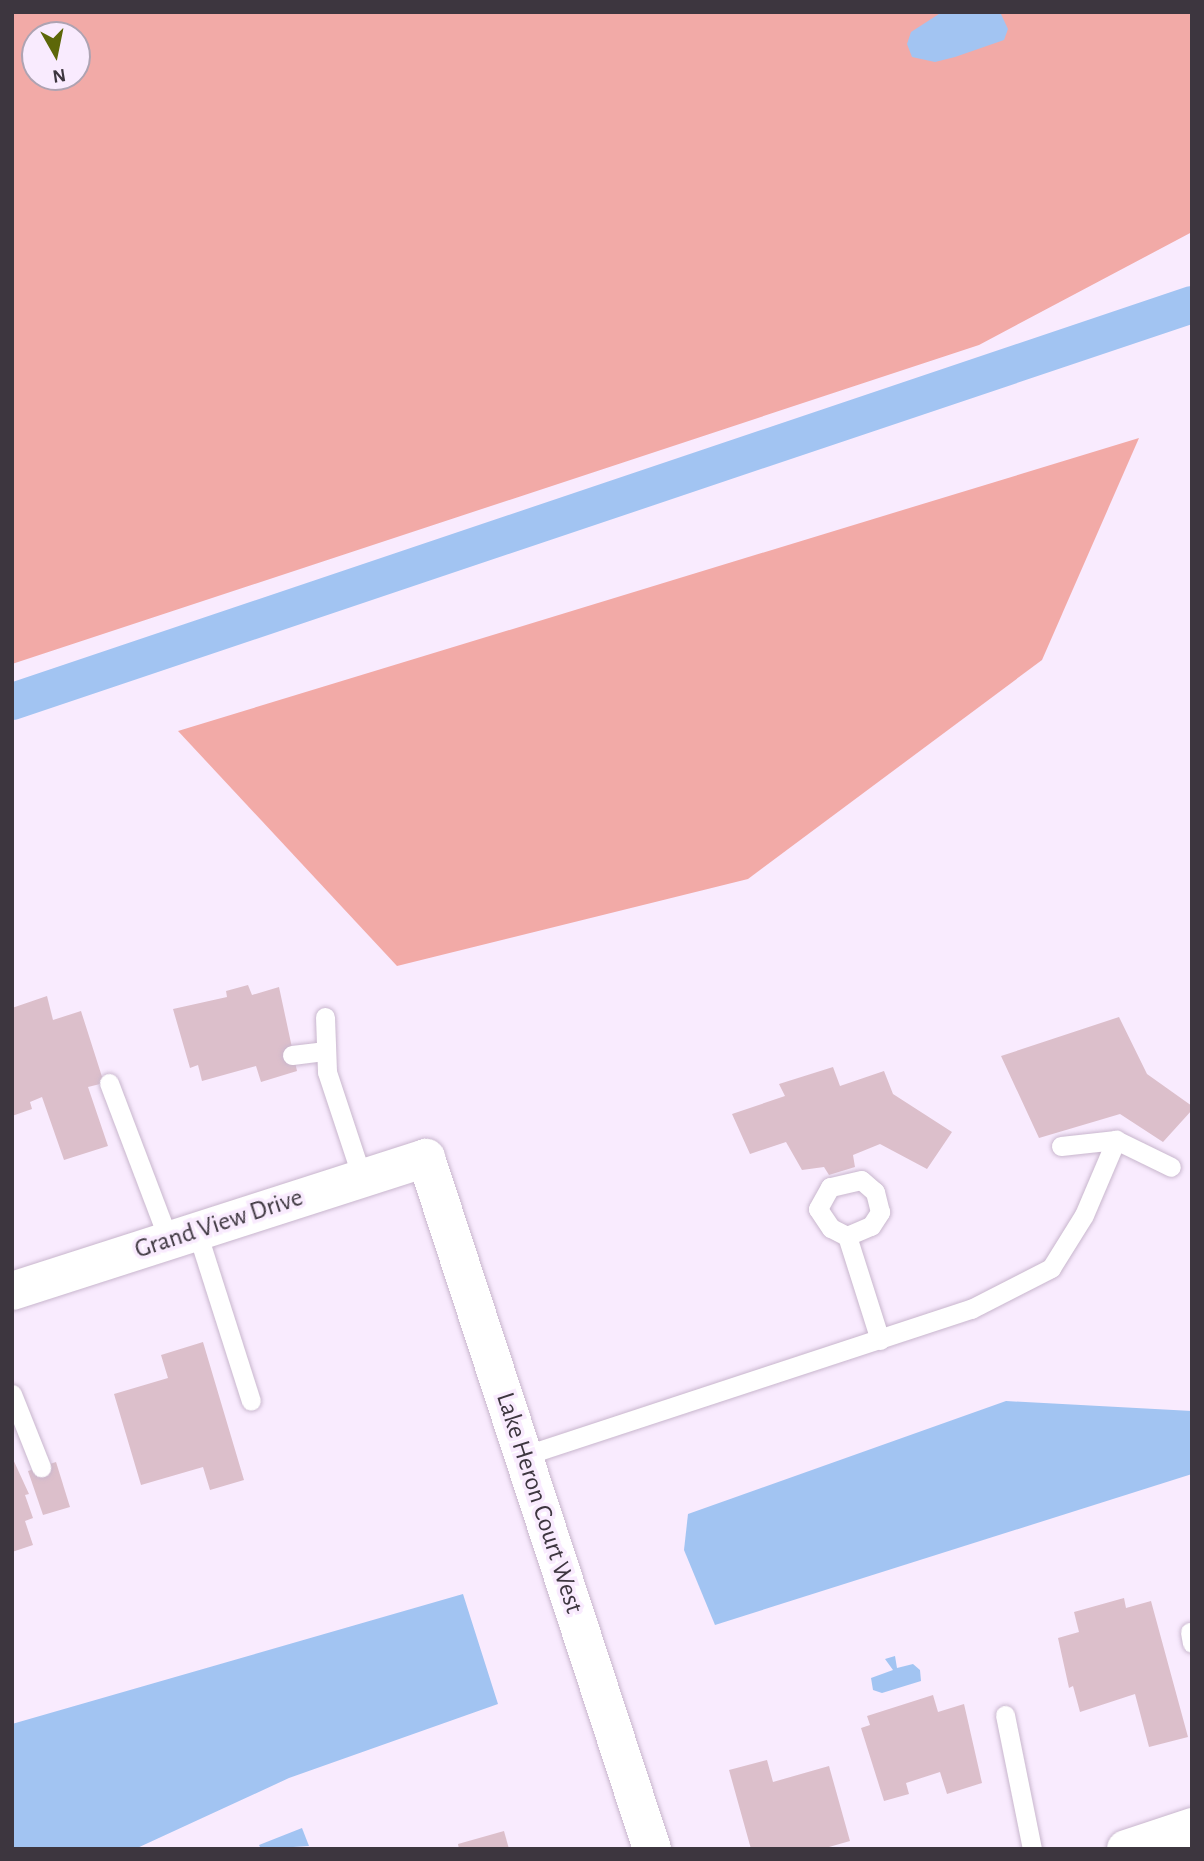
<!DOCTYPE html>
<style>
body{margin:0}
#map{position:relative;width:1204px;height:1861px;overflow:hidden;background:#f9ebfe;font-family:"Alegreya Sans",sans-serif}
div>[style]{position:absolute}
[style*='--x']{left:calc(var(--x)*1px);top:calc(var(--y)*1px);width:calc(var(--w)*1px);rotate:calc(var(--a)*1deg)}
.green>*{inset:0;background:#f2aaa7}
.water>*{inset:0;background:#a2c4f2}
.canal>*{height:37px;margin:-18.5px;padding:0 18.5px;transform-origin:18.5px;border-radius:18.5px;background:#a2c4f2}
.building>*{inset:0;background:#dcbfcb}
.roads{filter:drop-shadow(0 0 2px #c8b6cd) drop-shadow(0 0 2px #c8b6cd)}
.lane>*{height:19px;margin:-9.5px;padding:0 9.5px;transform-origin:9.5px;border-radius:9.5px;background:#fff}
.street>*{height:38px;margin:-19px;padding:0 19px;transform-origin:19px;border-radius:19px;background:#fff}
span{translate:-50% -50%;white-space:nowrap;text-align:center;line-height:1.15;-webkit-text-stroke:7px #f9ebfe;paint-order:stroke}
.street-label{font-size:26px;color:#3d363f}
.frame{position:absolute;inset:0;border:14px solid #3d363f;pointer-events:none}
.north{position:absolute;left:21px;top:21px;width:70px;height:70px;box-sizing:border-box;background:#f9ebfe;border:2px solid #aea3b2;border-radius:50%;rotate:171deg;font-size:19px;font-weight:700;line-height:28px;text-align:center;color:#3d363f}
.north::after{content:'';display:block;margin:auto;width:24px;height:32px;background:#5d6709;clip-path:polygon(50% 0,100% 100%,50% 72%,0 100%)}
</style>
<div id="map">
<div class="green">
<i style="clip-path:polygon(evenodd,12px 12px,1192px 12px,1192px 232px,979px 345px,12px 664px,12px 12px,35px 35px,77px 35px,77px 77px,35px 77px,35px 35px)"></i>
<i style="clip-path:polygon(1139px 438px,1042px 660px,748px 879px,397px 966px,178px 731px)"></i>
</div>
<div class="water">
<i style="clip-path:polygon(942px 12px,1000px 12px,1008px 29px,1004px 40px,955px 57px,935px 62px,912px 57px,907px 44px,911px 32px)"></i>
<i style="clip-path:polygon(1006px 1401px,1192px 1411px,1192px 1474px,715px 1625px,684px 1550px,688px 1514px)"></i>
<i style="clip-path:polygon(463px 1594px,498px 1704px,289px 1778px,135px 1849px,12px 1849px,12px 1724px)"></i>
<i style="clip-path:polygon(895px 1656px,897px 1668px,913px 1664px,920px 1670px,921px 1681px,882px 1693px,873px 1690px,871px 1678px,893px 1670px,885px 1659px)"></i>
<i style="clip-path:polygon(302px 1828px,309px 1846px,261px 1849px,259px 1845px)"></i>
</div>
<div class="canal">
<i style="--x:12;--y:701;--w:1245;--a:-18.6"></i>
</div>
<div class="building">
<i style="clip-path:polygon(248px 985px,252px 995px,279px 987px,297px 1071px,261px 1082px,256px 1066px,202px 1081px,198px 1065px,190px 1068px,173px 1009px,227px 997px,226px 991px)"></i>
<i style="clip-path:polygon(47px 996px,53px 1020px,81px 1011px,104px 1083px,88px 1087px,108px 1146px,64px 1160px,42px 1097px,30px 1102px,32px 1109px,12px 1116px,12px 1008px)"></i>
<i style="clip-path:polygon(1119px 1017px,1147px 1074px,1192px 1106px,1192px 1110px,1163px 1142px,1120px 1114px,1039px 1138px,1001px 1056px)"></i>
<i style="clip-path:polygon(833px 1067px,840px 1086px,884px 1071px,893px 1094px,952px 1132px,927px 1169px,880px 1144px,853px 1155px,855px 1167px,829px 1175px,824px 1167px,802px 1170px,786px 1142px,750px 1154px,732px 1114px,785px 1096px,779px 1084px)"></i>
<i style="clip-path:polygon(203px 1342px,244px 1480px,210px 1490px,203px 1467px,141px 1485px,114px 1394px,168px 1378px,161px 1355px)"></i>
<i style="clip-path:polygon(12px 1457px,29px 1494px,25px 1495px,33px 1518px,25px 1521px,33px 1545px,12px 1552px)"></i>
<i style="clip-path:polygon(56px 1462px,70px 1507px,43px 1515px,28px 1471px)"></i>
<i style="clip-path:polygon(1124px 1598px,1126px 1608px,1151px 1601px,1188px 1737px,1149px 1747px,1135px 1694px,1080px 1712px,1073px 1686px,1069px 1688px,1058px 1638px,1079px 1632px,1074px 1612px)"></i>
<i style="clip-path:polygon(933px 1695px,938px 1712px,964px 1704px,982px 1783px,947px 1794px,940px 1772px,906px 1783px,909px 1794px,884px 1801px,861px 1728px,870px 1725px,867px 1716px)"></i>
<i style="clip-path:polygon(767px 1760px,773px 1782px,829px 1766px,850px 1841px,822px 1849px,751px 1849px,729px 1770px)"></i>
<i style="clip-path:polygon(504px 1831px,509px 1849px,459px 1849px,458px 1844px)"></i>
</div>
<div class="roads">
<div class="lane">
<i style="--x:325;--y:1017;--w:55;--a:87.9"></i>
<i style="--x:327;--y:1072;--w:112;--a:71.7"></i>
<i style="--x:292;--y:1055;--w:34;--a:-7"></i>
<i style="--x:109;--y:1083;--w:169;--a:69.2"></i>
<i style="--x:1061;--y:1146;--w:55;--a:-6.2"></i>
<i style="--x:1116;--y:1140;--w:61;--a:26.1"></i>
<i style="--x:197;--y:1232;--w:177;--a:72.3"></i>
<i style="--x:847;--y:1236;--w:26;--a:-23"></i>
<i style="--x:871;--y:1226;--w:17;--a:-57"></i>
<i style="--x:880;--y:1212;--w:21;--a:-104"></i>
<i style="--x:875;--y:1192;--w:18;--a:-139"></i>
<i style="--x:861;--y:1180;--w:32;--a:167"></i>
<i style="--x:830;--y:1187;--w:25;--a:119"></i>
<i style="--x:818;--y:1209;--w:23;--a:56"></i>
<i style="--x:831;--y:1228;--w:18;--a:27"></i>
<i style="--x:847;--y:1236;--w:109;--a:72.4"></i>
<i style="--x:12;--y:1394;--w:79;--a:68.3"></i>
<i style="--x:523;--y:1456;--w:472;--a:-18.2"></i>
<i style="--x:971;--y:1309;--w:90;--a:-27.1"></i>
<i style="--x:1051;--y:1268;--w:62;--a:-58.1"></i>
<i style="--x:1084;--y:1215;--w:82;--a:-66.9"></i>
<i style="--x:1190;--y:1632;--w:11;--a:80"></i>
<i style="--x:1005;--y:1715;--w:137;--a:78.6"></i>
</div>
<div class="street">
<i style="--x:12;--y:1291;--w:435;--a:-17.8"></i>
<i style="--x:426;--y:1158;--w:727;--a:71.89"></i>
<i style="--x:1126;--y:1849;--w:70;--a:-18.4"></i>
</div>
</div>
<div class="street-label">
<span style="left:219px;top:1224px;rotate:-18deg">Grand View Drive</span>
<span style="left:539px;top:1503px;rotate:72deg">Lake Heron Court West</span>
</div>
<div class="frame"></div>
<div class="north">N</div>
</div>
